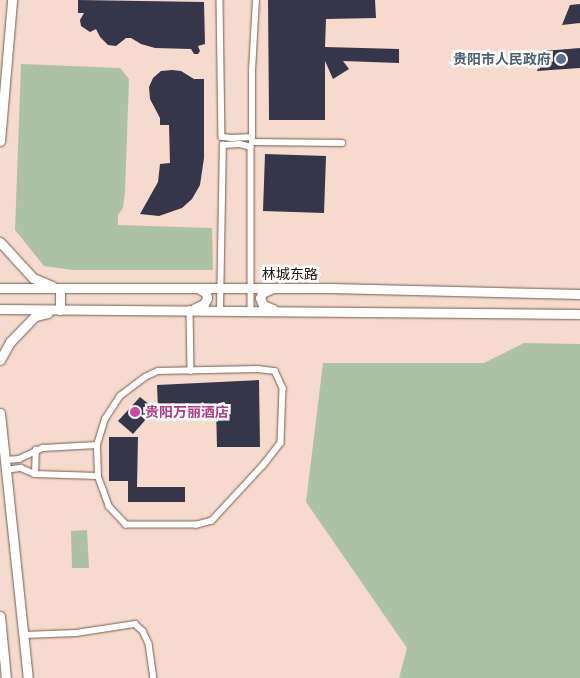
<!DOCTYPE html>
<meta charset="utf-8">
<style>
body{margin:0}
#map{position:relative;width:580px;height:678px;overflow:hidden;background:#f6dacd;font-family:"Crimson Pro","Noto Sans SC",serif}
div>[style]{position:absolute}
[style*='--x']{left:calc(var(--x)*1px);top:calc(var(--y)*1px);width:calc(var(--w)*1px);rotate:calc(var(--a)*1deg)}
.green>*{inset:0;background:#adc2a2}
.building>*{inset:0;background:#36364a}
.roads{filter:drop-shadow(0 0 1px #745d52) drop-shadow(0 0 1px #745d52)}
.minor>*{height:5.5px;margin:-2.75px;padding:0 2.75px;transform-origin:2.75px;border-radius:2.75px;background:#fff}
.primary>*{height:9px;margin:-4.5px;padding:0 4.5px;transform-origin:4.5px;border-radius:4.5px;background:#fff}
.dots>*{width:14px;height:14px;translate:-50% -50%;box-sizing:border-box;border:2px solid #fff;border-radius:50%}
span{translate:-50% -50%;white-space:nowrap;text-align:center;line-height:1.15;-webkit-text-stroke:5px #fff;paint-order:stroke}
.service-label{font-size:14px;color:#4e5e75;font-weight:700}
.right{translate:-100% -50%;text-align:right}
.street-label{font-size:14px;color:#1f1611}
.hotel-label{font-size:14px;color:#b23c85;font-weight:700}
.left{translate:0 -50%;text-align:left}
</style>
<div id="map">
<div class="green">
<i style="clip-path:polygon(21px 64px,120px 68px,129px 79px,125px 192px,123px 208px,118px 215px,118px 225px,212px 228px,213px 270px,73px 270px,44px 266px,15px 230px)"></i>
<i style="clip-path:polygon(524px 343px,580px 344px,580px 678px,399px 678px,407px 648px,306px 502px,323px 363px,484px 363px)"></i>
<i style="clip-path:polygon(87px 530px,89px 568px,72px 568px,71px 531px)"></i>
</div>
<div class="building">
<i style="clip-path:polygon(78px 0,204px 2px,205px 44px,198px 46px,200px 51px,198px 54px,194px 54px,191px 49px,155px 48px,141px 44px,131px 38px,126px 38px,116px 46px,108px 45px,100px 37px,96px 29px,90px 32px,81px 26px,80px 20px,84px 13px,78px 13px)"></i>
<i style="clip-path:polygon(268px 0,375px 0,376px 18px,326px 19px,325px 47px,399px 49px,399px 63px,343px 61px,349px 69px,333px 79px,325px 61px,325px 120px,269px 120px)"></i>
<i style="clip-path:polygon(580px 4px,580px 23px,562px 25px,570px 5px)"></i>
<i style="clip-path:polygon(580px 48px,580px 68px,537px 71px,544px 51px)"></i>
<i style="clip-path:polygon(172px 70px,181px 71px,194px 79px,204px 79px,204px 158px,200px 185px,192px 199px,182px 208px,159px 216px,140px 214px,158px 182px,160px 164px,170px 163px,169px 125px,160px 125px,160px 118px,150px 99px,149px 87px,153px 78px,161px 71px)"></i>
<i style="clip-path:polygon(265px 154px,326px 156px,324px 213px,263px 211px)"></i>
<i style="clip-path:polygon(259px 380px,260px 447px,217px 447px,216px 407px,158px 409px,157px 385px)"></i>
<i style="clip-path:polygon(140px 397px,155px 409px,133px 434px,118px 421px)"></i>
<i style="clip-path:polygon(109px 437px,138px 437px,137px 487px,185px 487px,185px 502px,128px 502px,128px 481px,109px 481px)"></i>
</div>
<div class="roads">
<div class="minor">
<i style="--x:220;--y:0;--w:137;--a:89.2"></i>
<i style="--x:222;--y:137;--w:10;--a:6"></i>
<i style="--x:232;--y:138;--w:20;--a:-3"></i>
<i style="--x:252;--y:137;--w:66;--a:-90"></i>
<i style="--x:252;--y:71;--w:71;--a:-86.8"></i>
<i style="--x:252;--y:142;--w:90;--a:0.6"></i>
<i style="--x:190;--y:309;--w:62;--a:89.1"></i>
<i style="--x:220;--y:310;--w:165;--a:-89"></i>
<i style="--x:223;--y:145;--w:17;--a:-3"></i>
<i style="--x:240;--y:144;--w:11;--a:15"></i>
<i style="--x:251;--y:147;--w:163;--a:90"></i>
<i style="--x:258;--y:369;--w:17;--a:7"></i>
<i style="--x:275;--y:371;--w:19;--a:65"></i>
<i style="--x:283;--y:388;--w:55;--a:92.1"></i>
<i style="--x:281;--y:443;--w:29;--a:128"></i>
<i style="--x:263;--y:466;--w:75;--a:132.8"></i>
<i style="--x:212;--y:521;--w:16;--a:165"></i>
<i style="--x:197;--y:525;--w:71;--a:180"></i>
<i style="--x:126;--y:525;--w:25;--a:-133"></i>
<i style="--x:109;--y:507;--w:33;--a:-110"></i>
<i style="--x:98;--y:476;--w:31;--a:-92"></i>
<i style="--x:97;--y:445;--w:27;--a:-73"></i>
<i style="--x:105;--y:419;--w:27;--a:-57"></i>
<i style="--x:120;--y:396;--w:31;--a:-37"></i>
<i style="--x:145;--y:377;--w:14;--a:-25"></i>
<i style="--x:158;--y:371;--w:100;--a:-1.1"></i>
<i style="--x:5;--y:460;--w:14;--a:-4"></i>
<i style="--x:19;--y:459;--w:26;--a:-25"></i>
<i style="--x:43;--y:448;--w:54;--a:-3.2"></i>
<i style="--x:6;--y:470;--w:15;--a:-8"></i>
<i style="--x:21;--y:468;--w:15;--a:23"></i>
<i style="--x:35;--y:474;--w:63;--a:1.8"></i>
<i style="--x:35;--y:474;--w:24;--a:-88"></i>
<i style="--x:24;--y:635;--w:52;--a:-2.2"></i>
<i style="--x:76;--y:633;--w:60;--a:-8.7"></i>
<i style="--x:135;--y:624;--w:11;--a:41"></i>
<i style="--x:143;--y:631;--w:14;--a:65"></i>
<i style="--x:149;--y:644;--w:34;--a:82"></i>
</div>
<div class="primary">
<i style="--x:0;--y:141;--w:142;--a:-85.1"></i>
<i style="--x:0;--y:242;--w:49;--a:47.5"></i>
<i style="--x:33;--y:278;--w:21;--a:23"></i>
<i style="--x:0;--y:288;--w:330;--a:0"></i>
<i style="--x:330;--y:288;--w:250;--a:1.4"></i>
<i style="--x:60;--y:288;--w:22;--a:90"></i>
<i style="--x:271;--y:289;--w:10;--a:156"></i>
<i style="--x:262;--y:293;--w:5;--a:112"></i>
<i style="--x:260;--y:298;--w:8;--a:67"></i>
<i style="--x:263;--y:305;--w:11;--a:22"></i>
<i style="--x:195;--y:308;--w:10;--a:-24"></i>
<i style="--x:204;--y:304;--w:7;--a:-63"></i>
<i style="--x:207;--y:298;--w:5;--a:-101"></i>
<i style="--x:206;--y:293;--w:9;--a:-148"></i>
<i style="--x:0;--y:309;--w:580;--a:0.49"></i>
<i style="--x:0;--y:360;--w:21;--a:-61"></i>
<i style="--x:10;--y:342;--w:36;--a:-46"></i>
<i style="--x:35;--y:316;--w:13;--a:-13"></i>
<i style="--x:0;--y:413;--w:266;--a:84"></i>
<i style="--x:0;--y:616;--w:62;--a:84.5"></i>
</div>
</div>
<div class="dots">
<i style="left:561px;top:59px;background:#5c6f8a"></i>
<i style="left:135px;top:412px;background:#d1479c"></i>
</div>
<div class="service-label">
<span class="right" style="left:551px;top:59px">贵阳市人民政府</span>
</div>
<div class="street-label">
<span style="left:290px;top:274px">林城东路</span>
</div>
<div class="hotel-label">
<span class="left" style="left:145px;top:412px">贵阳万丽酒店</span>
</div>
</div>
